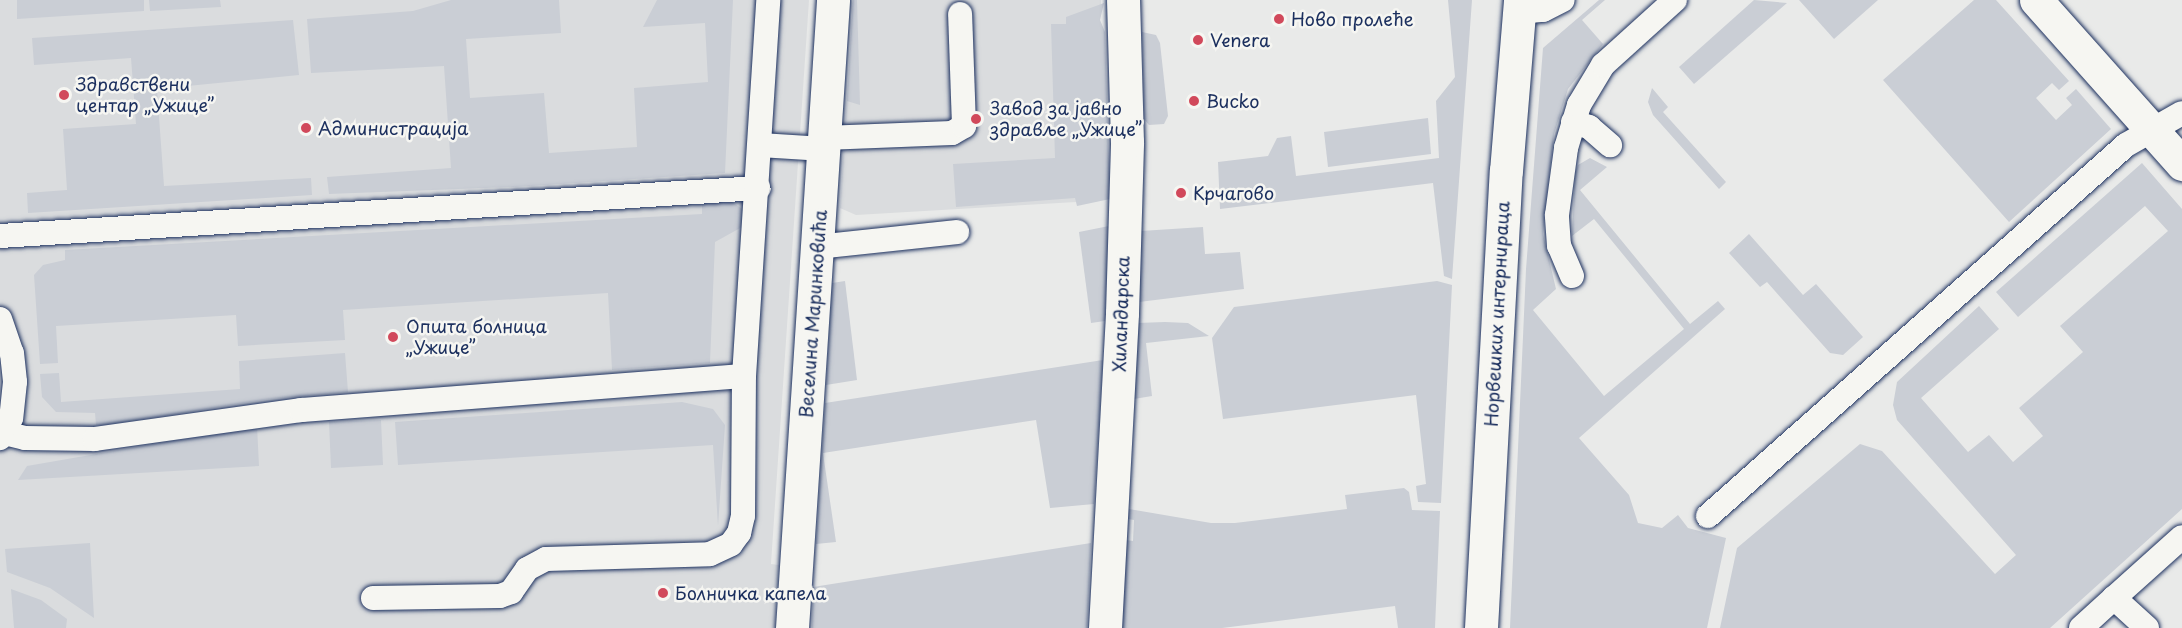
<!DOCTYPE html>
<meta charset="utf-8">
<style>
body{margin:0}
#map{position:relative;width:2182px;height:628px;overflow:hidden;background:#e9eae9;font-family:"Playpen Sans",sans-serif}
div>[style]{position:absolute}
[style*='--x']{left:calc(var(--x)*1px);top:calc(var(--y)*1px);width:calc(var(--w)*1px);rotate:calc(var(--a)*1deg)}
.built>*{inset:0;background:#dadcde}
.green>*{inset:0;background:#caced5}
.roads{filter:drop-shadow(0 0 2px #1b2f5e) drop-shadow(0 0 2px #1b2f5e)}
.service>*{height:24px;margin:-12px;padding:0 12px;transform-origin:12px;border-radius:12px;background:#f6f6f2}
.minor>*{height:33px;margin:-16.5px;padding:0 16.5px;transform-origin:16.5px;border-radius:16.5px;background:#f6f6f2}
.dots>*{width:16px;height:16px;translate:-50% -50%;box-sizing:border-box;border:3px solid #f6f6f2;border-radius:50%}
span{translate:-50% -50%;white-space:nowrap;text-align:center;line-height:1.15;-webkit-text-stroke:5px #f6f6f2;paint-order:stroke}
.poi-label{font-size:18px;color:#1b2f5e}
.left{translate:0 -50%;text-align:left}
.street-label{font-size:18px;color:#1b2f5e}
</style>
<div id="map">
<div class="built">
<i style="clip-path:polygon(0 0,809px 0,771px 564px,779px 565px,775px 628px,0 628px)"></i>
<i style="clip-path:polygon(853px 0,1101px 0,1101px 12px,1097px 19px,1107px 197px,1076px 202px,856px 215px,840px 208px)"></i>
</div>
<div class="green">
<i style="clip-path:polygon(17px 0,144px 0,144px 11px,17px 19px)"></i>
<i style="clip-path:polygon(149px 0,220px 0,221px 7px,150px 11px)"></i>
<i style="clip-path:polygon(451px 0,559px 0,561px 33px,466px 39px,470px 98px,544px 93px,549px 153px,637px 147px,634px 88px,708px 82px,705px 23px,643px 27px,657px 0,733px 0,725px 173px,513px 187px,329px 194px,327px 177px,451px 168px,444px 66px,311px 73px,307px 19px,413px 11px)"></i>
<i style="clip-path:polygon(853px 0,857px 0,860px 105px,847px 101px)"></i>
<i style="clip-path:polygon(1448px 0,1472px 0,1452px 279px,1444px 276px,1433px 183px,1220px 209px,1218px 162px,1268px 156px,1277px 138px,1291px 136px,1296px 176px,1439px 158px,1436px 101px,1455px 77px)"></i>
<i style="clip-path:polygon(1599px 0,1605px 0,1582px 20px,1603px 44px,1568px 89px,1554px 134px,1543px 234px,1556px 289px,1533px 310px,1604px 396px,1684px 329px,1594px 219px,1572px 236px,1575px 173px,1578px 165px,1590px 158px,1607px 167px,1580px 190px,1690px 324px,1718px 301px,1725px 309px,1579px 438px,1629px 495px,1638px 523px,1662px 528px,1678px 515px,1688px 528px,1726px 538px,1707px 628px,1510px 628px,1526px 269px,1543px 48px)"></i>
<i style="clip-path:polygon(1754px 0,1787px 3px,1694px 84px,1679px 67px)"></i>
<i style="clip-path:polygon(1799px 0,1878px 0,1834px 39px)"></i>
<i style="clip-path:polygon(1974px 0,1996px 0,2069px 81px,2059px 90px,2052px 83px,2036px 98px,2056px 120px,2072px 105px,2066px 98px,2076px 89px,2111px 129px,2009px 222px,1883px 80px)"></i>
<i style="clip-path:polygon(1104px 3px,1100px 20px,1105px 32px,1110px 199px,1077px 206px,1075px 198px,956px 207px,953px 164px,1055px 158px,1051px 24px,1066px 24px,1066px 17px)"></i>
<i style="clip-path:polygon(293px 20px,299px 75px,157px 89px,164px 186px,311px 178px,312px 195px,28px 213px,27px 193px,67px 190px,63px 129px,136px 124px,131px 58px,34px 65px,32px 38px)"></i>
<i style="clip-path:polygon(1142px 32px,1156px 35px,1160px 43px,1168px 116px,1164px 124px,1149px 125px,1144px 119px)"></i>
<i style="clip-path:polygon(1652px 88px,1668px 107px,1663px 112px,1726px 182px,1719px 189px,1653px 115px,1648px 102px)"></i>
<i style="clip-path:polygon(1428px 118px,1431px 154px,1328px 167px,1324px 132px)"></i>
<i style="clip-path:polygon(2142px 163px,2182px 209px,2182px 509px,2050px 628px,1720px 628px,1737px 548px,1860px 444px,1882px 451px,1995px 574px,2016px 555px,1897px 420px,1893px 405px,1897px 382px,1979px 306px,1999px 329px,1921px 398px,1968px 452px,1989px 435px,2013px 462px,2043px 436px,2019px 408px,2083px 352px,2060px 326px,2168px 231px,2145px 206px,2018px 317px,1996px 292px)"></i>
<i style="clip-path:polygon(702px 201px,732px 202px,745px 211px,742px 227px,715px 242px,710px 363px,612px 370px,608px 293px,343px 310px,345px 340px,238px 346px,236px 315px,56px 326px,58px 363px,40px 364px,34px 275px,43px 265px,65px 260px,65px 250px,702px 214px)"></i>
<i style="clip-path:polygon(1109px 226px,1105px 321px,1091px 323px,1079px 232px)"></i>
<i style="clip-path:polygon(1203px 227px,1205px 254px,1240px 252px,1244px 289px,1139px 302px,1141px 231px)"></i>
<i style="clip-path:polygon(1749px 234px,1803px 295px,1816px 284px,1863px 337px,1843px 355px,1830px 353px,1767px 282px,1760px 287px,1729px 253px)"></i>
<i style="clip-path:polygon(845px 281px,857px 380px,826px 385px,832px 283px)"></i>
<i style="clip-path:polygon(1437px 281px,1452px 285px,1441px 503px,1418px 502px,1416px 486px,1426px 484px,1416px 395px,1223px 419px,1212px 338px,1234px 307px)"></i>
<i style="clip-path:polygon(1165px 322px,1188px 323px,1209px 336px,1146px 343px,1152px 396px,1134px 399px,1137px 323px)"></i>
<i style="clip-path:polygon(345px 353px,348px 392px,269px 399px,107px 425px,96px 425px,95px 413px,56px 412px,42px 397px,40px 374px,59px 373px,61px 402px,240px 389px,239px 361px)"></i>
<i style="clip-path:polygon(1103px 360px,1094px 504px,1050px 508px,1036px 420px,823px 453px,836px 542px,816px 544px,825px 403px)"></i>
<i style="clip-path:polygon(682px 402px,713px 409px,725px 425px,718px 526px,713px 445px,398px 465px,395px 422px)"></i>
<i style="clip-path:polygon(381px 420px,383px 465px,331px 468px,329px 422px)"></i>
<i style="clip-path:polygon(257px 426px,259px 466px,18px 480px,27px 466px)"></i>
<i style="clip-path:polygon(1404px 488px,1409px 492px,1412px 510px,1440px 511px,1435px 628px,1398px 628px,1395px 606px,1222px 628px,1121px 628px,1126px 540px,1133px 541px,1134px 520px,1128px 519px,1129px 509px,1211px 523px,1235px 523px,1347px 509px,1345px 495px)"></i>
<i style="clip-path:polygon(90px 543px,94px 618px,50px 588px,7px 572px,5px 549px)"></i>
<i style="clip-path:polygon(1091px 543px,1087px 628px,812px 628px,813px 587px)"></i>
<i style="clip-path:polygon(11px 589px,41px 600px,67px 619px,66px 628px,14px 628px)"></i>
</div>
<div class="roads">
<div class="service">
<i style="--x:1519;--y:12;--w:24;--a:-5"></i>
<i style="--x:1543;--y:10;--w:22;--a:-27"></i>
<i style="--x:1573;--y:122;--w:17;--a:17"></i>
<i style="--x:1589;--y:127;--w:28;--a:41"></i>
<i style="--x:824;--y:138;--w:128;--a:-2.2"></i>
<i style="--x:952;--y:133;--w:14;--a:-30"></i>
<i style="--x:964;--y:126;--w:112;--a:-92"></i>
<i style="--x:760;--y:145;--w:64;--a:3.6"></i>
<i style="--x:0;--y:236;--w:760;--a:-3.62"></i>
<i style="--x:817;--y:247;--w:141;--a:-6.1"></i>
<i style="--x:1572;--y:276;--w:33;--a:-113"></i>
<i style="--x:1559;--y:246;--w:31;--a:-94"></i>
<i style="--x:1557;--y:215;--w:68;--a:-82.3"></i>
<i style="--x:1566;--y:148;--w:45;--a:-73.2"></i>
<i style="--x:1579;--y:105;--w:47;--a:-59"></i>
<i style="--x:1603;--y:65;--w:97;--a:-42.1"></i>
<i style="--x:0;--y:319;--w:36;--a:71"></i>
<i style="--x:12;--y:353;--w:29;--a:84"></i>
<i style="--x:15;--y:382;--w:36;--a:96"></i>
<i style="--x:11;--y:418;--w:23;--a:119"></i>
<i style="--x:5;--y:433;--w:21;--a:14"></i>
<i style="--x:25;--y:438;--w:70;--a:0.8"></i>
<i style="--x:95;--y:439;--w:208;--a:-8"></i>
<i style="--x:301;--y:410;--w:444;--a:-4.4"></i>
<i style="--x:1708;--y:516;--w:559;--a:-41.59"></i>
<i style="--x:2126;--y:145;--w:64;--a:-29.7"></i>
<i style="--x:373;--y:598;--w:127;--a:-0.9"></i>
<i style="--x:500;--y:596;--w:12;--a:-20"></i>
<i style="--x:511;--y:592;--w:28;--a:-55"></i>
<i style="--x:527;--y:569;--w:21;--a:-28"></i>
<i style="--x:546;--y:559;--w:164;--a:-1.7"></i>
<i style="--x:710;--y:554;--w:23;--a:-25"></i>
<i style="--x:731;--y:544;--w:14;--a:-54"></i>
<i style="--x:739;--y:533;--w:17;--a:-77"></i>
<i style="--x:743;--y:516;--w:140;--a:-89.6"></i>
<i style="--x:744;--y:376;--w:377;--a:-86.3"></i>
<i style="--x:2081;--y:628;--w:45;--a:-42.3"></i>
<i style="--x:2147;--y:628;--w:45;--a:-137.7"></i>
<i style="--x:2114;--y:598;--w:91;--a:-41.9"></i>
</div>
<div class="minor">
<i style="--x:2036;--y:0;--w:220;--a:48.3"></i>
<i style="--x:792;--y:628;--w:629;--a:-86.26"></i>
<i style="--x:1105;--y:628;--w:315;--a:-86.9"></i>
<i style="--x:1122;--y:313;--w:171;--a:-88.3"></i>
<i style="--x:1127;--y:142;--w:142;--a:-91.6"></i>
<i style="--x:1481;--y:628;--w:458;--a:-86.9"></i>
<i style="--x:1506;--y:171;--w:172;--a:-85.3"></i>
</div>
</div>
<div class="dots">
<i style="left:1279px;top:19px;background:#d1495b"></i>
<i style="left:1198px;top:40px;background:#d1495b"></i>
<i style="left:64px;top:95px;background:#d1495b"></i>
<i style="left:1194px;top:101px;background:#d1495b"></i>
<i style="left:976px;top:119px;background:#d1495b"></i>
<i style="left:306px;top:128px;background:#d1495b"></i>
<i style="left:1181px;top:193px;background:#d1495b"></i>
<i style="left:393px;top:337px;background:#d1495b"></i>
<i style="left:663px;top:593px;background:#d1495b"></i>
</div>
<div class="poi-label">
<span class="left" style="left:1291px;top:19px">Ново пролеће</span>
<span class="left" style="left:1210px;top:40px">Venera</span>
<span class="left" style="left:76px;top:95px">Здравствени<br>центар „Ужице”</span>
<span class="left" style="left:1206px;top:101px">Bucko</span>
<span class="left" style="left:990px;top:119px">Завод за јавно<br>здравље „Ужице”</span>
<span class="left" style="left:318px;top:128px">Администрација</span>
<span class="left" style="left:1193px;top:193px">Крчагово</span>
<span class="left" style="left:406px;top:337px">Општа болница<br>„Ужице”</span>
<span class="left" style="left:675px;top:593px">Болничка капела</span>
</div>
<div class="street-label">
<span style="left:813px;top:314px;rotate:-86deg">Веселина Маринковића</span>
<span style="left:1121px;top:314px;rotate:-88deg">Хиландарска</span>
<span style="left:1497px;top:314px;rotate:-87deg">Норвешких интернираца</span>
</div>
</div>
